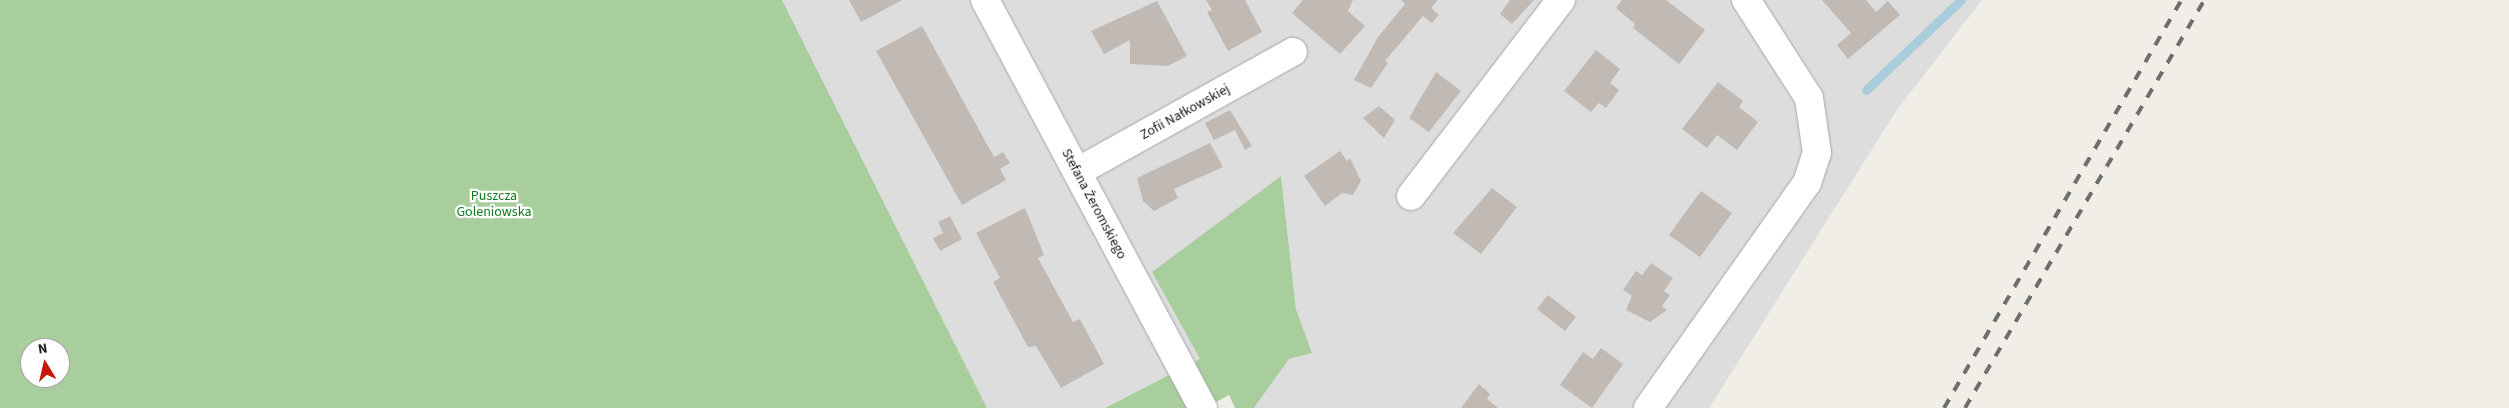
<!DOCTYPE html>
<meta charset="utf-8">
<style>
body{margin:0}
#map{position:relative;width:2509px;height:408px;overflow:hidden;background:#f0eee7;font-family:"Source Sans 3",sans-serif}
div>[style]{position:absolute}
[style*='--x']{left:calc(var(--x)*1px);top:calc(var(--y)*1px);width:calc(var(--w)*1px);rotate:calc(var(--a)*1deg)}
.residential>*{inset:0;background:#dedddd}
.forest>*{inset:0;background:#a9ce9e}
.stream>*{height:9px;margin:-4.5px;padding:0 4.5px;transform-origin:4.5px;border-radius:4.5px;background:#aacddc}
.building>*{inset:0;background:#c1bab4}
.roads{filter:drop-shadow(0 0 1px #a7a7a7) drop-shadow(0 0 1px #a7a7a7)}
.minor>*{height:28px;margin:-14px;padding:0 14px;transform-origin:14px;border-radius:14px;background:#fff}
.rail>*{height:4px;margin-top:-2px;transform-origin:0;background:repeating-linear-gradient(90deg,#6e6e6e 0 10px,transparent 0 20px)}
span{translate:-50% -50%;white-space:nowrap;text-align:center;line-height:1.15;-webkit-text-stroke:4.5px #fff;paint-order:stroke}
.street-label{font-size:14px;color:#202020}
.park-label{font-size:14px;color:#117c21}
.north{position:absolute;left:20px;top:338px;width:50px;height:50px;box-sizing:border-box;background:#fff;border:1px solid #a6a6a6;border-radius:50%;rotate:351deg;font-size:14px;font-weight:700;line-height:20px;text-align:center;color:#202020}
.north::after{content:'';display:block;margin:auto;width:18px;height:22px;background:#c81609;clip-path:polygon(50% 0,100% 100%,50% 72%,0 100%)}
</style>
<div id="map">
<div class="residential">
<i style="clip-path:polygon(782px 0,1982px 0,1896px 111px,1709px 408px,1254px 408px,1289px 359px,1311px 353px,1296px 309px,1281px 177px,1200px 359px,1105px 408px,987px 408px)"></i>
</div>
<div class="forest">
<i style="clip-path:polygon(evenodd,0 0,782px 0,987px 408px,0 408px,0 0,30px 348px,60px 348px,60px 378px,30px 378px,30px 348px)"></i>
<i style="clip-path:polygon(1281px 176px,1296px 309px,1312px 353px,1289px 359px,1254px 408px,1235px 408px,1229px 395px,1205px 408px,1105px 408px,1200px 359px,1152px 272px)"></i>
</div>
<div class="stream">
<i style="--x:1866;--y:90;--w:131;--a:-43.5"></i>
</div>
<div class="building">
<i style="clip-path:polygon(849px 0,902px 0,861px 22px)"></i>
<i style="clip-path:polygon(1206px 0,1245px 0,1262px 32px,1228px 51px,1207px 12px,1212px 10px)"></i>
<i style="clip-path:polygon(1303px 0,1353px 0,1348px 11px,1365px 26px,1340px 54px,1292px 13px)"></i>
<i style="clip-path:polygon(1401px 0,1438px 0,1431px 8px,1439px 15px,1432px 23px,1423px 16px,1385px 61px,1388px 63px,1371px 88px,1354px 80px,1378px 37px,1405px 4px)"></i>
<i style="clip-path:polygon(1510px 0,1534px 0,1512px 24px,1500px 14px)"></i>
<i style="clip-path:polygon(1622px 0,1666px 0,1705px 30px,1679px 64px,1633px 28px,1635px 24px,1616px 8px)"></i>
<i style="clip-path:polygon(1822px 0,1866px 0,1876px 12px,1888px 1px,1900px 15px,1848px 59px,1837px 45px,1851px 33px)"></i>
<i style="clip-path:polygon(1157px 1px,1187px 56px,1168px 66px,1130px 64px,1130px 40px,1104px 54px,1091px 31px)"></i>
<i style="clip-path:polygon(922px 26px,994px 157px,1003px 152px,1010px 163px,1000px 169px,1006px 180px,962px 205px,876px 51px)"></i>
<i style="clip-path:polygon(1596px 50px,1620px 69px,1610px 83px,1619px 90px,1606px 108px,1599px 103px,1591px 112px,1564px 91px)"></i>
<i style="clip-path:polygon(1436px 72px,1461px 91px,1429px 132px,1409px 118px)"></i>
<i style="clip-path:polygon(1718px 82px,1743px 101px,1739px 107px,1758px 122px,1737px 150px,1717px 135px,1707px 148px,1682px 129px)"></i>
<i style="clip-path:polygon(1379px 106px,1395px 120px,1384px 138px,1363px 118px)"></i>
<i style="clip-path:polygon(1230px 110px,1252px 146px,1245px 150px,1235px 130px,1214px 140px,1205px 123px)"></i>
<i style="clip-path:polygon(1210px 143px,1223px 167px,1174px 189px,1178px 198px,1154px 211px,1143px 201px,1137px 178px)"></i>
<i style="clip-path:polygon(1340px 151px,1347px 161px,1350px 158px,1361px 181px,1353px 195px,1342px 193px,1325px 206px,1304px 176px)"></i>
<i style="clip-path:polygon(1492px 188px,1517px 207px,1481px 254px,1453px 233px)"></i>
<i style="clip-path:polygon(1701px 191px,1732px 213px,1700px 257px,1669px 235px)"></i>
<i style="clip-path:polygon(1025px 208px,1044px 255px,1038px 258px,1073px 322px,1080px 319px,1104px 364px,1061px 388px,1036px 346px,1028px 347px,993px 282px,1000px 278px,976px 233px)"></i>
<i style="clip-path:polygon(950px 216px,962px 239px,940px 251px,933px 238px,943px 233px,938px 222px)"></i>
<i style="clip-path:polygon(1651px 263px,1673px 278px,1664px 291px,1670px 295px,1662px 306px,1667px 310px,1650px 322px,1626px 310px,1632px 296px,1623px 290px,1636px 271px,1642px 275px)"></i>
<i style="clip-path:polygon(1548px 295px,1576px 317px,1565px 331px,1537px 309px)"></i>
<i style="clip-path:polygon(1601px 348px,1623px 364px,1592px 408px,1560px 385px,1583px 352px,1593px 359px)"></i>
<i style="clip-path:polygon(1479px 384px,1490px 394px,1487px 399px,1498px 408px,1461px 408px)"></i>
</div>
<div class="roads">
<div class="minor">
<i style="--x:985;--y:0;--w:463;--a:61.9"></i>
<i style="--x:1077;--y:172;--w:247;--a:-29.1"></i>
<i style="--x:1411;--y:196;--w:247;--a:-52.6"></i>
<i style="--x:1648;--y:408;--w:276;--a:-54.8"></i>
<i style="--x:1807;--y:183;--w:32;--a:-72"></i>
<i style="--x:1817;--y:153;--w:56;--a:-98.3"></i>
<i style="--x:1809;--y:98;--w:117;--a:-122.7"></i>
</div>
</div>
<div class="rail">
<i style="--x:1944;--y:408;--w:472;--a:-59.8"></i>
<i style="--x:1965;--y:408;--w:473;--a:-59.6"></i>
</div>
<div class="street-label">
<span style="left:1185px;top:112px;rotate:-29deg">Zofii Nałkowskiej</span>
<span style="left:1094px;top:204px;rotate:62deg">Stefana Żeromskiego</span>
</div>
<div class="park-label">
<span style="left:494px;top:204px">Puszcza<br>Goleniowska</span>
</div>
<div class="north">N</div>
</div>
